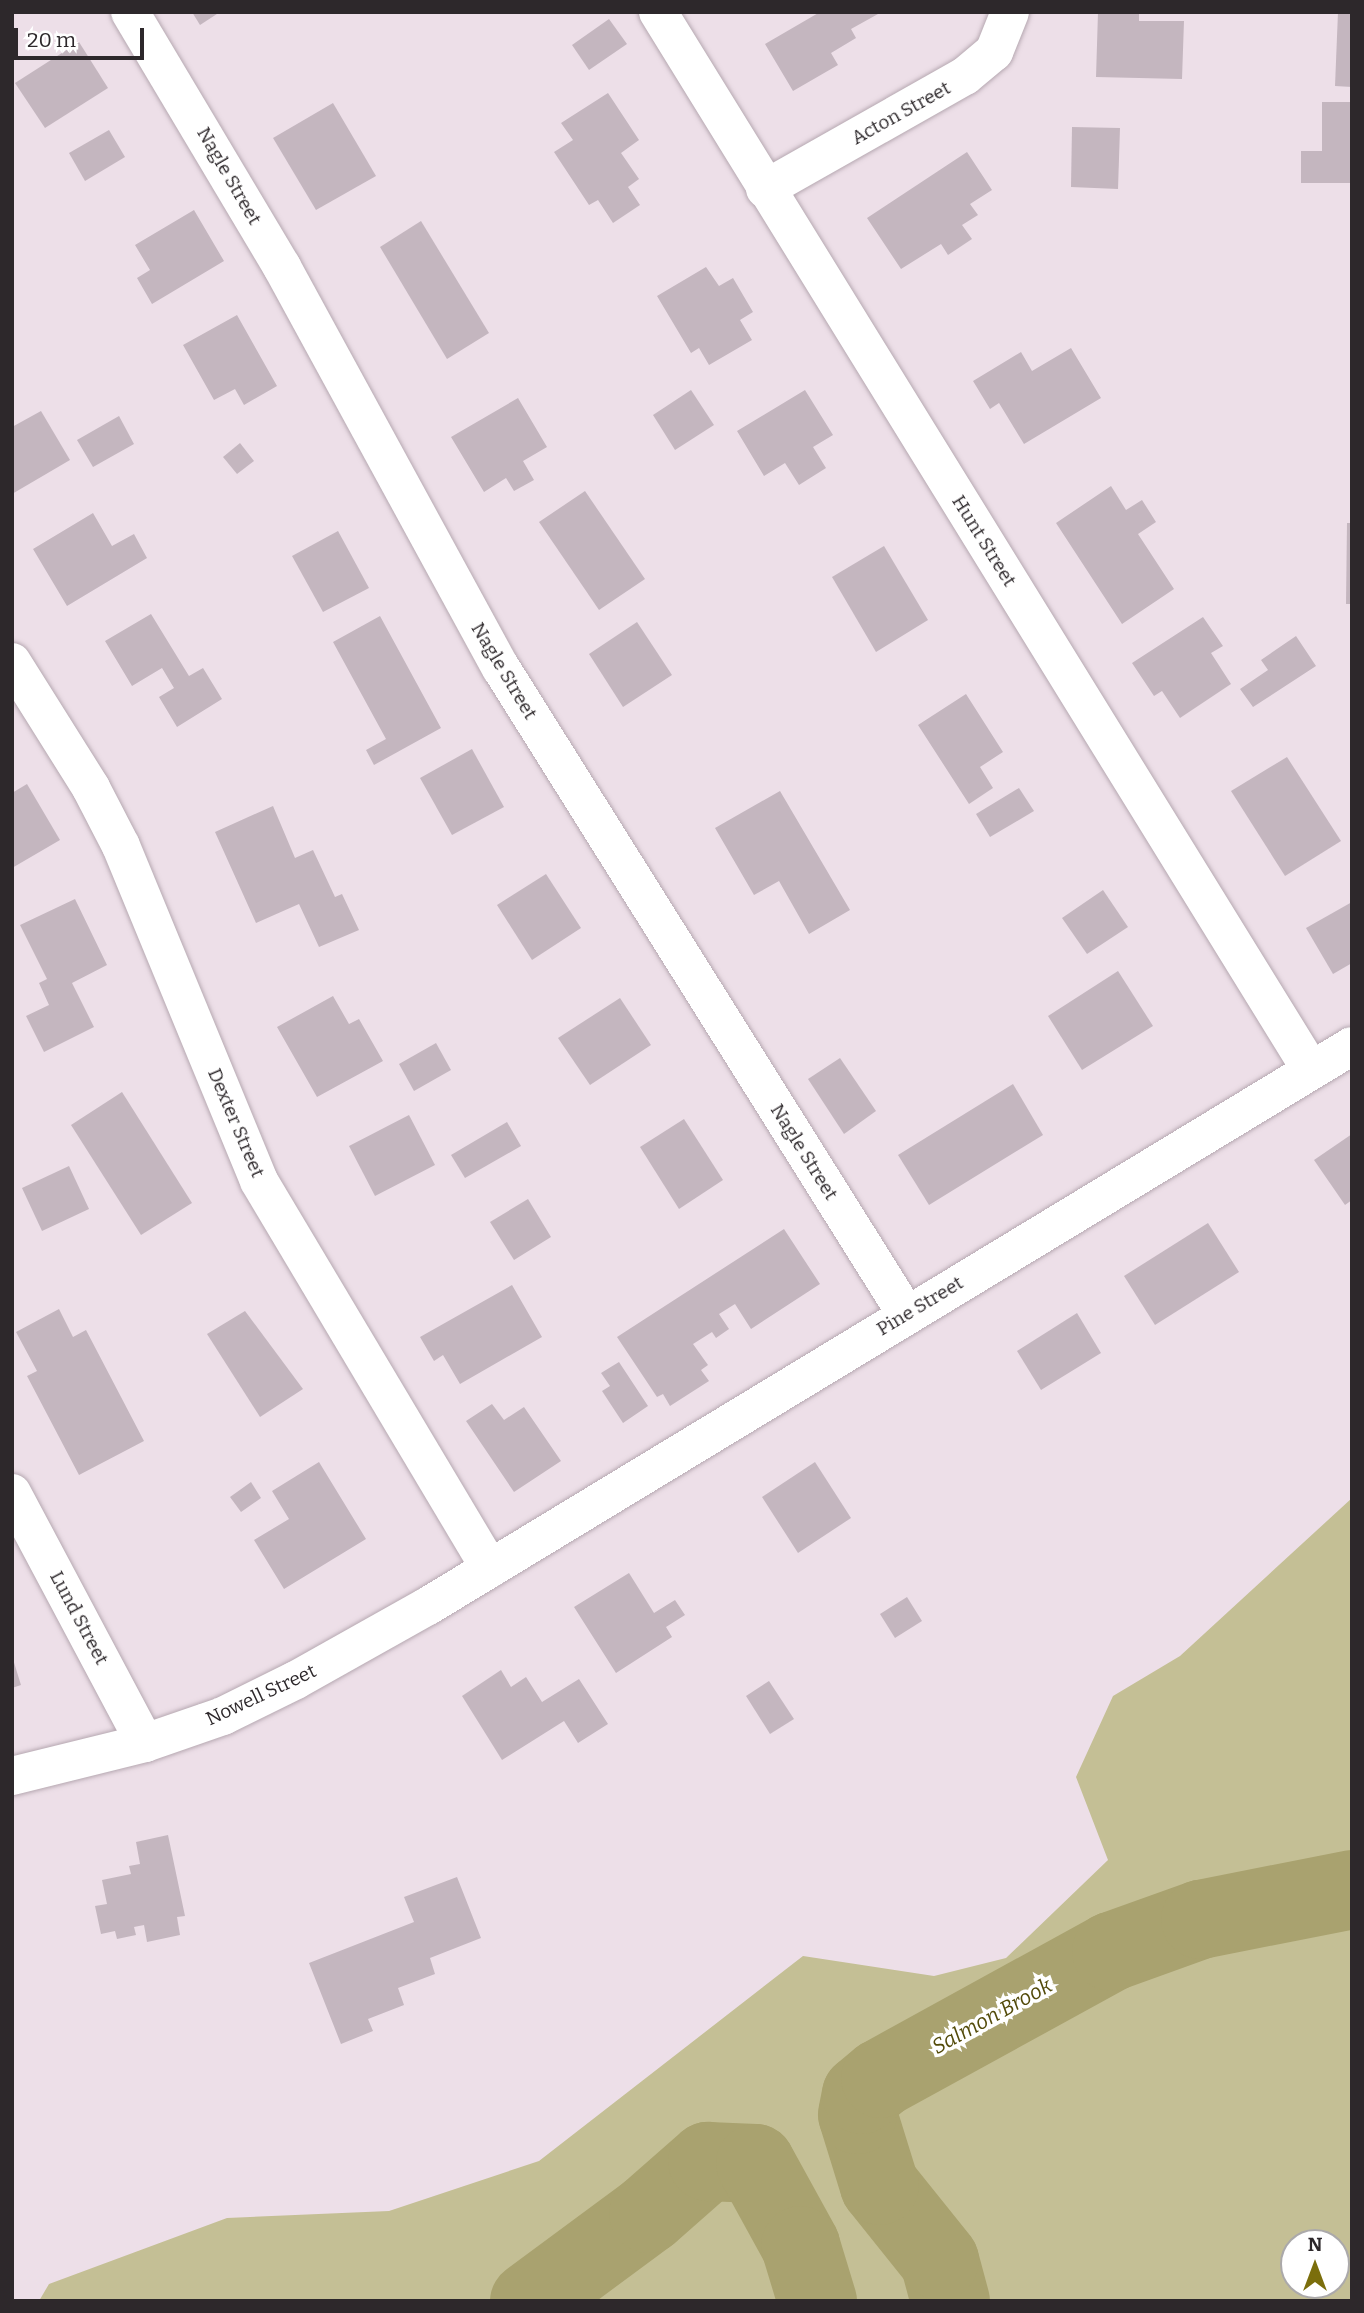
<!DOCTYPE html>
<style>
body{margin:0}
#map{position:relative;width:1364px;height:2313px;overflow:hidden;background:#eddfe8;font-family:Bitter,serif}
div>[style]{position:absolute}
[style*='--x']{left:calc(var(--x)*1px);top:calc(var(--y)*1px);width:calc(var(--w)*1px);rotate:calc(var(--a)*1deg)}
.green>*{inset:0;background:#c4bf95}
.river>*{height:79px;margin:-39.5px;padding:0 39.5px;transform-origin:39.5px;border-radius:39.5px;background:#a9a26f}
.building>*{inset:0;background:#c4b6bf}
.roads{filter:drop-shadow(0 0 2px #b6a8b1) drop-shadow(0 0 2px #b6a8b1)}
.minor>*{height:38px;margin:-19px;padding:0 19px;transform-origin:19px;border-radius:19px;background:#fff}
span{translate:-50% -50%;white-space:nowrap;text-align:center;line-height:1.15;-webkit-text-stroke:7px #fff;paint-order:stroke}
.street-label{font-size:19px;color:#2d282b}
.water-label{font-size:21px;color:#534b0a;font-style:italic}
.frame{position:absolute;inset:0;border:14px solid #2d282b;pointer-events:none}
.north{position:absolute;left:1280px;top:2229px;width:70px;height:70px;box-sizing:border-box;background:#fff;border:2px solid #aba9aa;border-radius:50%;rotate:0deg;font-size:19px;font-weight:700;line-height:28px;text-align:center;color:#2d282b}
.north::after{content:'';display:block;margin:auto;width:24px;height:32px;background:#7b6e0c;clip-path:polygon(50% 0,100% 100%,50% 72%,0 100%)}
.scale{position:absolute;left:14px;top:28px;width:130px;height:32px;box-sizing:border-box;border:4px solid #2d282b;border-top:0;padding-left:9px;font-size:21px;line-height:24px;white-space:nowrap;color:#2d282b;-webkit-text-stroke:5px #fff;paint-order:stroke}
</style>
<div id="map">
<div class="green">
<i style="clip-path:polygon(evenodd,1352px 1498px,1352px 2301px,39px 2301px,49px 2284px,227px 2218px,389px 2211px,539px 2161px,803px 1956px,934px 1976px,1006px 1958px,1108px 1860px,1076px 1777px,1113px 1696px,1180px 1656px,1352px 1498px,1294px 2243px,1336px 2243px,1336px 2285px,1294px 2285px,1294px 2243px)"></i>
</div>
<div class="river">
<i style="--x:529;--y:2301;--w:148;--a:-36.5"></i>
<i style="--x:648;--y:2213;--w:79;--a:-41.4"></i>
<i style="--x:707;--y:2161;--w:48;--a:2.4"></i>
<i style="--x:755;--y:2163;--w:94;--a:61.2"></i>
<i style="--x:800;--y:2245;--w:59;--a:73.1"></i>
<i style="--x:950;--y:2301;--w:42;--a:-105"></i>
<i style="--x:939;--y:2260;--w:96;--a:-128.7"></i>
<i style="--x:879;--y:2185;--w:74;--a:-107.2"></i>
<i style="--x:857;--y:2114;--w:20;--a:-79"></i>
<i style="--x:861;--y:2094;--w:25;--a:-40"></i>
<i style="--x:880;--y:2078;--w:264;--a:-28.8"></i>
<i style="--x:1111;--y:1951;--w:95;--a:-19.8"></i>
<i style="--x:1200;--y:1919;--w:155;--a:-11.2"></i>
</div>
<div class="building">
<i style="clip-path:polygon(192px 12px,220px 12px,200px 25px)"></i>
<i style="clip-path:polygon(820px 12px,878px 14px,851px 29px,856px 38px,831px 53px,838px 65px,793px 91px,765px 44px)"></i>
<i style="clip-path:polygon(1098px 12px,1139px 12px,1139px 21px,1184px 21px,1182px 79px,1096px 77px)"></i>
<i style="clip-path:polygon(1338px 12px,1352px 12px,1352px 87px,1335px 86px)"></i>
<i style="clip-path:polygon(609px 19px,627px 44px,589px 70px,572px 45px)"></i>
<i style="clip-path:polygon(79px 42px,108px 88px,45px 128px,15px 83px)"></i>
<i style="clip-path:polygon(608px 93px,639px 140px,621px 153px,639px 179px,628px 187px,640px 205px,613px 223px,598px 200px,589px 205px,554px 152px,573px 140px,561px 123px)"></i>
<i style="clip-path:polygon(1322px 102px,1352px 102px,1352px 183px,1301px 183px,1301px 151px,1322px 151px)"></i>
<i style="clip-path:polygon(333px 103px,376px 176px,316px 210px,273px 138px)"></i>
<i style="clip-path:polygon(1072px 127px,1120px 128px,1118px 189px,1071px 187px)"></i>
<i style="clip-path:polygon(109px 130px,125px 157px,85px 181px,69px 153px)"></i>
<i style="clip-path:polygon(967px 152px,992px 190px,970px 204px,978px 215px,962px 225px,972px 239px,948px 255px,941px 244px,901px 269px,867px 218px)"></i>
<i style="clip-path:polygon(194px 210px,224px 261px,152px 304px,137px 278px,150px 270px,135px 245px)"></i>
<i style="clip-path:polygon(421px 221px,489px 333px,447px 359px,380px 247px)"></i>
<i style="clip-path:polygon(706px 267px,719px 286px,733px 278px,753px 312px,740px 320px,752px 340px,709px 365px,699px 348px,691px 353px,657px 296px)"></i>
<i style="clip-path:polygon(237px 315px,277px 386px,244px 405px,235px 389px,214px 400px,183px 345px)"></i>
<i style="clip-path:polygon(1071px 348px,1101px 398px,1024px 444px,999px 403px,990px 409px,973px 381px,1021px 352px,1032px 371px)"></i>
<i style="clip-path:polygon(691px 390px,714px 425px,675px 450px,653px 415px)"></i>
<i style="clip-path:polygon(805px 390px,833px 435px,813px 447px,826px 468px,799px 485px,785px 463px,764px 476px,737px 431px)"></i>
<i style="clip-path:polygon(518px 398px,547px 447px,523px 461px,534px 480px,514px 491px,506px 478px,484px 492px,451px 437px)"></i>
<i style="clip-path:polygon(41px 411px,70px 460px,12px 494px,12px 427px)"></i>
<i style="clip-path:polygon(119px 416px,134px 444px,93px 467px,77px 440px)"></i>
<i style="clip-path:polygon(240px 443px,254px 461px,237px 474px,223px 457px)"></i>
<i style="clip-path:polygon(1111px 486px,1126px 510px,1142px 500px,1156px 522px,1138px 534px,1174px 589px,1122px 624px,1056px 523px)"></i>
<i style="clip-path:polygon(585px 491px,645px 579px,599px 610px,539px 522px)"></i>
<i style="clip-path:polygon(93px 513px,112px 546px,134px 534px,147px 558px,67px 606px,33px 549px)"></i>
<i style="clip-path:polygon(1347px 523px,1352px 523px,1352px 604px,1346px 604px)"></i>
<i style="clip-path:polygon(338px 531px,369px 588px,323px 612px,292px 556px)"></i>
<i style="clip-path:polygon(884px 546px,928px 620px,876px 652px,832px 577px)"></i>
<i style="clip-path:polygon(151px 614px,189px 676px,203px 668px,222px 699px,177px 727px,159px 697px,174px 688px,162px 668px,132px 686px,105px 641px)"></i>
<i style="clip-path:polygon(380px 616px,441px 728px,374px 765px,366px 750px,386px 739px,333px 642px)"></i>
<i style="clip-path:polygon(1203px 617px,1223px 646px,1211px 653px,1231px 684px,1180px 718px,1162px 691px,1154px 696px,1132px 663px)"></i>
<i style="clip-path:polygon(637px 622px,672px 675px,623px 707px,589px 654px)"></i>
<i style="clip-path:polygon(1296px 636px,1316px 666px,1253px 707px,1240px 689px,1268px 670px,1261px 660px)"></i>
<i style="clip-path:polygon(966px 694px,1003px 752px,980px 767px,993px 788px,969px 804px,918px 725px)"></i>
<i style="clip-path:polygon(472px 749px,504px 807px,452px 835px,420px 778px)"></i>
<i style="clip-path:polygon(1287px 757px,1341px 841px,1285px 876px,1231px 791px)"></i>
<i style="clip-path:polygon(27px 784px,60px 840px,12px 868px,12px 793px)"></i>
<i style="clip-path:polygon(1019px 788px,1034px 811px,990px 837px,976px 814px)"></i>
<i style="clip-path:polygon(780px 791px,850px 910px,809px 934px,779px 881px,754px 895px,715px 828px)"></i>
<i style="clip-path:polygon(273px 806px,295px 858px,313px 850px,335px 897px,342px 894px,359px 930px,319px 947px,299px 904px,256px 923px,215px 832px)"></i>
<i style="clip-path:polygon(546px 874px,581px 928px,532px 960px,497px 905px)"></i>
<i style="clip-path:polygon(1103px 890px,1128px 927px,1087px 954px,1062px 918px)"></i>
<i style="clip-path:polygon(75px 899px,107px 965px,72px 983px,94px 1027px,44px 1052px,26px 1016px,49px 1005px,39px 983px,47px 979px,20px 925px)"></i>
<i style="clip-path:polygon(1352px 902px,1352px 963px,1333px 974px,1306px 928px)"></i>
<i style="clip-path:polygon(1118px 971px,1153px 1026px,1082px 1070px,1048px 1016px)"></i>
<i style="clip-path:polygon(333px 996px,349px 1024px,359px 1019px,383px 1061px,317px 1097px,277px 1027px)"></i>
<i style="clip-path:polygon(620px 998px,651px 1045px,590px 1085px,558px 1038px)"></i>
<i style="clip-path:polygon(436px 1043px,451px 1070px,414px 1091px,399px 1064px)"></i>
<i style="clip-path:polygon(840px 1058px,876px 1111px,844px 1134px,808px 1079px)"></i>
<i style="clip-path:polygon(1013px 1084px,1043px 1135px,929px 1205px,898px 1155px)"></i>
<i style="clip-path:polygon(122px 1092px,192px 1203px,141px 1235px,71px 1125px)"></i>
<i style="clip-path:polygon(409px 1115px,435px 1165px,375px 1196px,349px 1146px)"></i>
<i style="clip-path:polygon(684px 1119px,723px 1180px,679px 1209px,640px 1147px)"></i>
<i style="clip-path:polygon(507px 1122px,521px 1146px,465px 1178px,451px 1155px)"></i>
<i style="clip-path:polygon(1352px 1134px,1352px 1200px,1345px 1205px,1314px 1160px)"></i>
<i style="clip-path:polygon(69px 1166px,89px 1209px,42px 1231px,22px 1188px)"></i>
<i style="clip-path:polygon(528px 1199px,551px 1237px,514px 1260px,490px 1222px)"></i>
<i style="clip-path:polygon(1208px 1223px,1239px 1272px,1155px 1325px,1124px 1276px)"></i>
<i style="clip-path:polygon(784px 1229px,820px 1284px,751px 1329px,735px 1304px,719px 1314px,729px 1329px,716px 1338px,712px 1332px,693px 1344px,708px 1365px,701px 1370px,709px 1381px,670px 1406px,663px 1394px,657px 1397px,617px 1337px)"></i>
<i style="clip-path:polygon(512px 1285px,542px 1337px,460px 1384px,443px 1355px,434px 1361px,420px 1337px)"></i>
<i style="clip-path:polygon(59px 1309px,73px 1337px,86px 1330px,144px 1441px,79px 1475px,27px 1376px,37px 1371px,16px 1332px)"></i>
<i style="clip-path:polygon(245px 1311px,303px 1389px,260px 1417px,207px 1334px)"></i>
<i style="clip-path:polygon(1077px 1313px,1101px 1353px,1041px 1390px,1017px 1351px)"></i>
<i style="clip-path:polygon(619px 1362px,648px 1406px,623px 1423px,602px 1391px,610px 1386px,601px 1373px)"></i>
<i style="clip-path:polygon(492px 1404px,504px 1420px,524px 1407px,561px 1461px,514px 1492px,466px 1421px)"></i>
<i style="clip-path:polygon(319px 1462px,366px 1539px,284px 1589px,254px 1540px,289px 1519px,272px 1491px)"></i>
<i style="clip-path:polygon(815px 1462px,851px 1518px,798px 1553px,762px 1497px)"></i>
<i style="clip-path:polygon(251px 1482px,261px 1498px,241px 1512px,230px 1497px)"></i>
<i style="clip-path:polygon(629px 1573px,654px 1613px,675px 1600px,685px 1615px,666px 1627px,672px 1637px,616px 1673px,574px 1607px)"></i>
<i style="clip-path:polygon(907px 1597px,922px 1621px,895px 1638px,880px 1614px)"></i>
<i style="clip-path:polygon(12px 1656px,21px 1685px,12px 1688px)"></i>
<i style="clip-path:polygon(501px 1670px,511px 1687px,526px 1677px,542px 1702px,579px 1679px,608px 1724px,578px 1743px,564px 1721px,502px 1760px,462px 1696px)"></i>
<i style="clip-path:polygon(769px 1681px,794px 1719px,770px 1734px,746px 1696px)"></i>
<i style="clip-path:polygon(168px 1835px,185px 1916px,177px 1917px,180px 1935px,147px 1942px,144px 1925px,134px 1927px,136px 1935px,117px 1939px,115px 1931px,101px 1934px,95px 1906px,107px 1904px,102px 1880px,131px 1874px,129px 1866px,140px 1864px,136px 1842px)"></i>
<i style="clip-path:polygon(457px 1877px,481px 1938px,430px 1958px,435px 1974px,398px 1988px,404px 2005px,368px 2019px,373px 2031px,341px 2044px,309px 1963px,414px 1922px,404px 1897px)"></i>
</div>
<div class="roads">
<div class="minor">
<i style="--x:130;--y:12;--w:297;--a:59.2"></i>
<i style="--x:282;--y:267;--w:457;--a:61.4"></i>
<i style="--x:501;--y:668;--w:762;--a:57.91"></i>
<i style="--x:658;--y:12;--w:1243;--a:58.32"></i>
<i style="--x:765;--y:189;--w:230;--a:-29.5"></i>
<i style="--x:965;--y:76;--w:38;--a:-40"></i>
<i style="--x:994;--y:52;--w:43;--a:-68.2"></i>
<i style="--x:12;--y:662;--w:149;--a:57.9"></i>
<i style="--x:91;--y:788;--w:65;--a:62.7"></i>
<i style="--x:121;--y:846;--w:362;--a:67.6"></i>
<i style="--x:259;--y:1181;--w:451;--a:59.2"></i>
<i style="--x:12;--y:1493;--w:283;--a:62"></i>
<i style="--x:12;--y:1776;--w:137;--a:-13.9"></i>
<i style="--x:145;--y:1743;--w:83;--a:-19.1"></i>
<i style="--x:223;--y:1716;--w:81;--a:-26.3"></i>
<i style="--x:296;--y:1680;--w:151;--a:-29.3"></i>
<i style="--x:428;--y:1606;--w:1080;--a:-31.22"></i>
</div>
</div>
<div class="street-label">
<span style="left:901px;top:113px;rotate:-29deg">Acton Street</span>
<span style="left:229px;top:176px;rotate:60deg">Nagle Street</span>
<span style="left:984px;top:541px;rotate:58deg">Hunt Street</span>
<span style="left:504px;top:671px;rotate:59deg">Nagle Street</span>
<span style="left:236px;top:1123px;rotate:67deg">Dexter Street</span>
<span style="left:804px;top:1152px;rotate:58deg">Nagle Street</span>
<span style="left:920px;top:1306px;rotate:-31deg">Pine Street</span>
<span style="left:79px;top:1618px;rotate:62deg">Lund Street</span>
<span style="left:261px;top:1695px;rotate:-25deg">Nowell Street</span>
</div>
<div class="water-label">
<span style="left:992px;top:2016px;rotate:-29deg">Salmon Brook</span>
</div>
<div class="frame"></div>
<div class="north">N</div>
<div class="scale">20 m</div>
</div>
